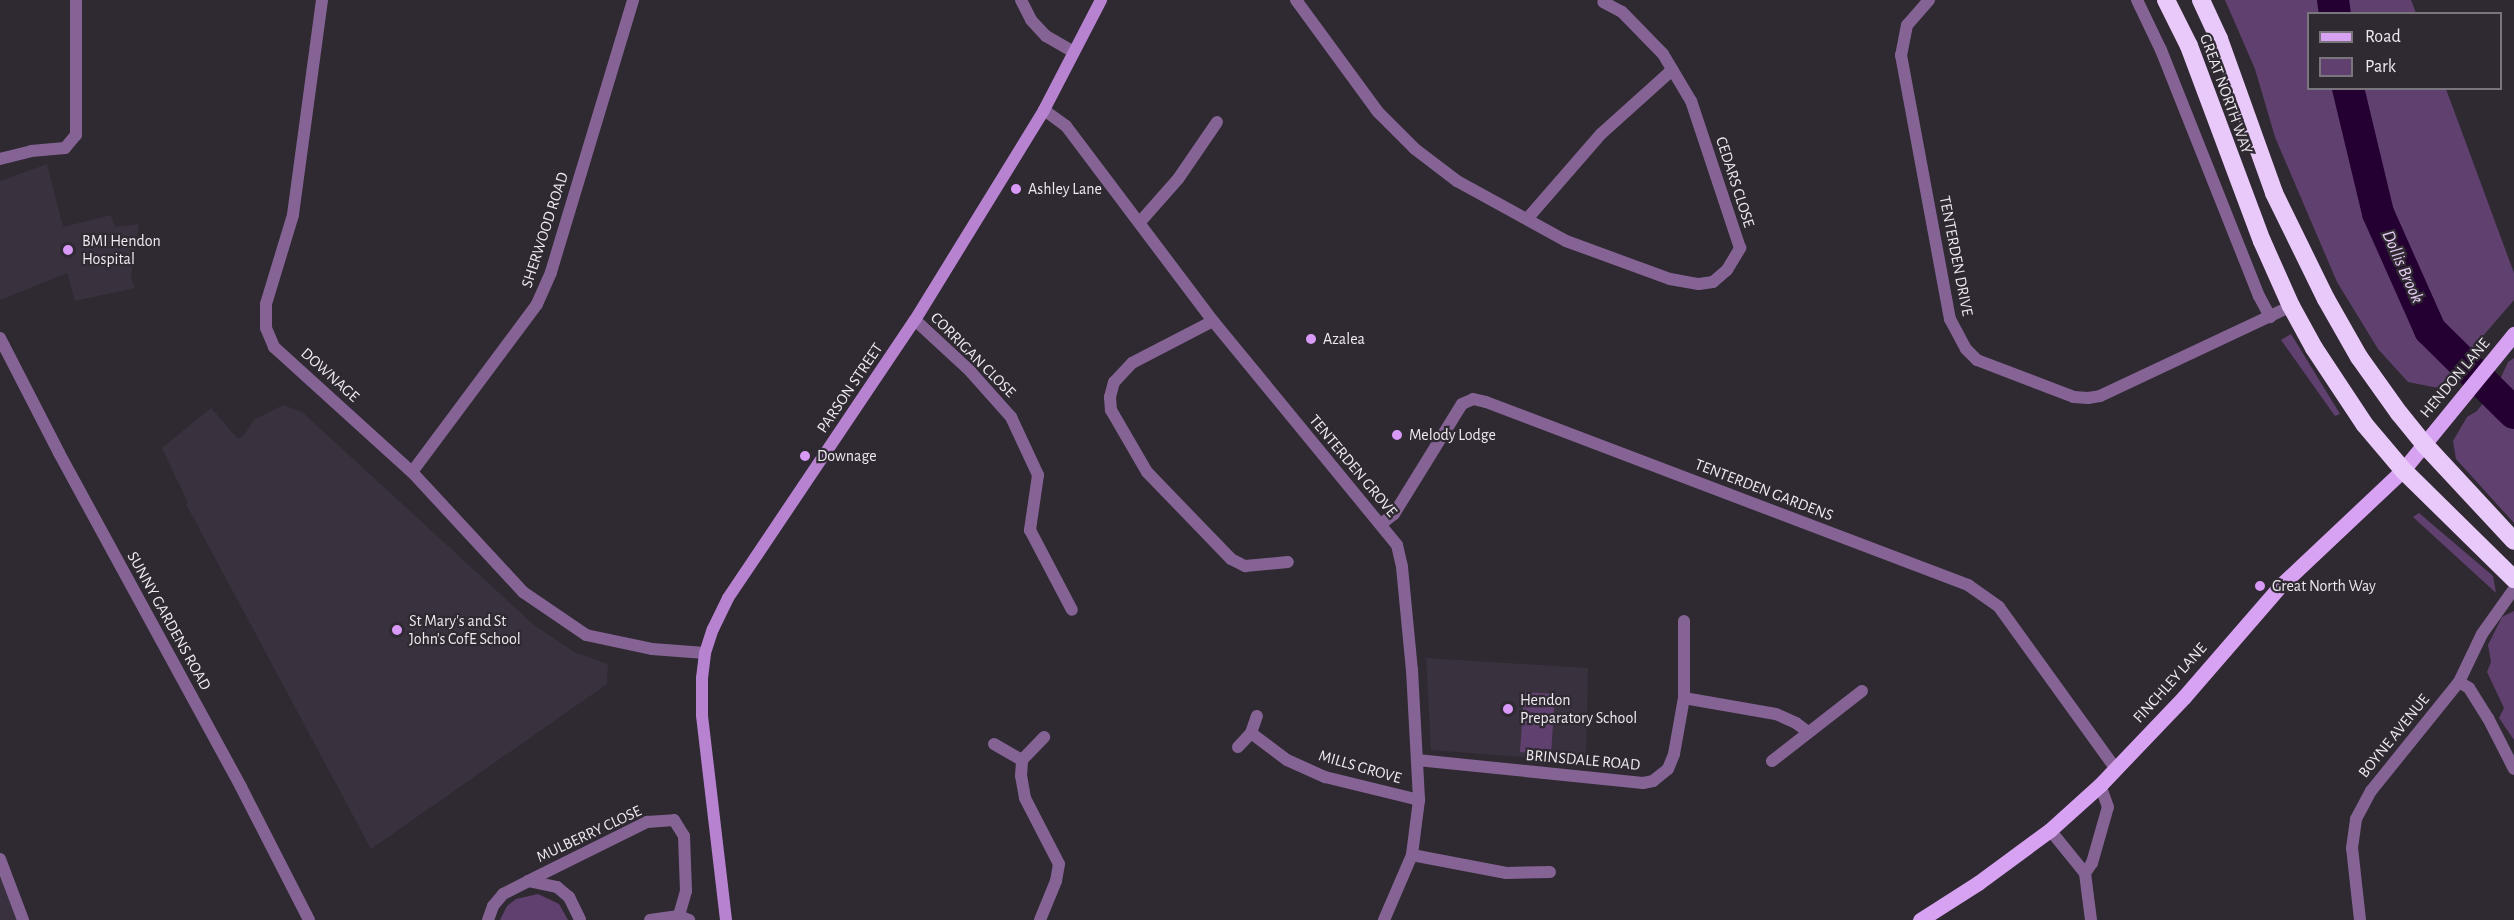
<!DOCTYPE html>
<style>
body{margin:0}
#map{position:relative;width:2514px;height:920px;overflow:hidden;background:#2f2932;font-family:"Alegreya Sans",sans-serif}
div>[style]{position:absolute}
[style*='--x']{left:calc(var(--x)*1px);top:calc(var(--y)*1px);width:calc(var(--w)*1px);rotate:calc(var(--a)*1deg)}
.built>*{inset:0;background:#3a313f}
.green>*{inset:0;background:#60406f}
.river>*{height:32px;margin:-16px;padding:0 16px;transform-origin:16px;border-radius:16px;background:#240032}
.street>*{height:12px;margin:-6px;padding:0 6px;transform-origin:6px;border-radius:6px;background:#856495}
.secondary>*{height:12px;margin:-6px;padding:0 6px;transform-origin:6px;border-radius:6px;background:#b783d1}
.primary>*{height:15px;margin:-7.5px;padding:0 7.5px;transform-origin:7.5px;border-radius:7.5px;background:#d8a2f2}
.highway>*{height:18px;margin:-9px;padding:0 9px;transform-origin:9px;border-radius:9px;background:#e9c9f9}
.dots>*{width:16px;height:16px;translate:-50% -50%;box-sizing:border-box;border:3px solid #2f2932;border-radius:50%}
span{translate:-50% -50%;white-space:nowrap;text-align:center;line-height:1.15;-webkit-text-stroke:4.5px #2f2932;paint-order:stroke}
.street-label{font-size:16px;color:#ede9ef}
.poi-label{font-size:16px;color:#ede9ef}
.left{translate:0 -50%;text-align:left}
.water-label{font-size:18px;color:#e8cdf6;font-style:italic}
.legend{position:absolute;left:2307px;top:12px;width:195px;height:78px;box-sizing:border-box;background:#2f2932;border:2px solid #7b767e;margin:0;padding:8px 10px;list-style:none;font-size:18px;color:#ede9ef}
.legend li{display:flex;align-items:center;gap:12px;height:30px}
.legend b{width:30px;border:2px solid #7b767e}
</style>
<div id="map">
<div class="built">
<i style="clip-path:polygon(47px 164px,63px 227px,111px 215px,115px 227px,139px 224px,131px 278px,135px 288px,75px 301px,67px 273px,0 300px,0 181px)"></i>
<i style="clip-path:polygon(283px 405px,302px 412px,534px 625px,576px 653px,608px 664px,607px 684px,371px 849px,186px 504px,188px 503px,162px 448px,211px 408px,238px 439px,245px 434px,254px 420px)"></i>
<i style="clip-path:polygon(1426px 658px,1588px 668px,1586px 762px,1431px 750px)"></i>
<i style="clip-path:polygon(0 872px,21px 920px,0 920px)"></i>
</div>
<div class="green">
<i style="clip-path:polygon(2225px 0,2411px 0,2416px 13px,2308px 14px,2308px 88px,2446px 89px,2514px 273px,2514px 300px,2438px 388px,2408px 382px,2378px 349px,2337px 282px,2275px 137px,2255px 69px)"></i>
<i style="clip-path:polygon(2291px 334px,2340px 414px,2335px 416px,2281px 340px)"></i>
<i style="clip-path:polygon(2514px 358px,2514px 523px,2456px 459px,2453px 441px,2467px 417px,2477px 411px,2498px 384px,2508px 362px)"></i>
<i style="clip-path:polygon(2419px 513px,2493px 576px,2496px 593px,2413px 517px)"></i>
<i style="clip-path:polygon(2514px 611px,2514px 740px,2499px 718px,2504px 708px,2487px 672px,2491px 662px,2488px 645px,2502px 617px)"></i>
<i style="clip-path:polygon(1524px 692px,1555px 694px,1551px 754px,1520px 752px)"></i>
<i style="clip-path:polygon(538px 894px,559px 904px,568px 920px,500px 920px,507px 906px,516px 899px)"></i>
</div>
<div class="river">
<i style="--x:2333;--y:0;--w:14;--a:82"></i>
<i style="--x:2348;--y:88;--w:129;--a:76.5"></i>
<i style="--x:2378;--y:213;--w:128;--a:66"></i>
<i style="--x:2430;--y:330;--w:118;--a:44.7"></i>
</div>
<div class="street">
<i style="--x:322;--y:0;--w:217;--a:97.7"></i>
<i style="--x:293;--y:215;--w:93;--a:106.9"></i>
<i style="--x:266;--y:304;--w:24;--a:90"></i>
<i style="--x:266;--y:328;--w:21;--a:67"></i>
<i style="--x:274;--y:347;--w:186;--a:42.2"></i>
<i style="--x:412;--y:472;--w:163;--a:47.2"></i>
<i style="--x:523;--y:592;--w:76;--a:34.3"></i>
<i style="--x:586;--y:635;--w:67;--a:12"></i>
<i style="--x:652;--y:649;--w:53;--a:4.3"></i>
<i style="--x:1021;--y:0;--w:22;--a:63"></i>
<i style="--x:1031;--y:20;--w:22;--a:47"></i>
<i style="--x:1046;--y:36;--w:32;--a:30"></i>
<i style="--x:1296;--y:0;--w:139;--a:53.8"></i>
<i style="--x:1378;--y:112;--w:52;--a:45"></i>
<i style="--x:1415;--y:149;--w:53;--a:37.3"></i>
<i style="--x:1457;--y:181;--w:124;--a:28.8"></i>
<i style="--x:1566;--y:241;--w:111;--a:20.1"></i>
<i style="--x:1670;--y:279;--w:29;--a:10"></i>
<i style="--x:1699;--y:284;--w:14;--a:-8"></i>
<i style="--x:1713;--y:282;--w:18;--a:-41"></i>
<i style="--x:1727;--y:270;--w:26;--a:-59"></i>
<i style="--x:1740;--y:248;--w:155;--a:-108.4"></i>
<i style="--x:1691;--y:101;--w:55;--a:-120.8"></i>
<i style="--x:1663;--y:54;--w:59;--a:-134.3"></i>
<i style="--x:1622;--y:12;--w:21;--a:-152"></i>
<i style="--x:1929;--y:0;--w:33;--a:131"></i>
<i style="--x:1907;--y:25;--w:31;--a:101"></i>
<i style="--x:1901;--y:55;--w:269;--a:79.5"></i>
<i style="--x:1950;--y:319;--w:34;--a:62"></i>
<i style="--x:1966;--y:349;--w:16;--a:45"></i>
<i style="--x:1977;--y:360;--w:104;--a:20.9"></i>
<i style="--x:2074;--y:397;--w:14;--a:4"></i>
<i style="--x:2088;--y:398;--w:12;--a:-9"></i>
<i style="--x:2100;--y:396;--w:211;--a:-25.2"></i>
<i style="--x:2137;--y:0;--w:55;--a:64.4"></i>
<i style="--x:2161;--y:50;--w:265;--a:68.3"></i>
<i style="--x:2259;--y:296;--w:24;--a:62"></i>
<i style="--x:1044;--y:110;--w:27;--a:36"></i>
<i style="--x:1066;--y:126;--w:244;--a:53"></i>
<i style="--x:1213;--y:321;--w:290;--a:50.6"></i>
<i style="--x:1397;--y:545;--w:23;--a:77"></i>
<i style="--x:1402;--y:567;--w:103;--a:84.5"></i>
<i style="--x:1412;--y:670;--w:130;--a:86.9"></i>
<i style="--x:1419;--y:800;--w:55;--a:97.3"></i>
<i style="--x:1412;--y:855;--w:71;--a:113.3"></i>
<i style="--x:0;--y:159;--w:32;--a:-14"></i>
<i style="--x:31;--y:151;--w:34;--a:-5"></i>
<i style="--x:65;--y:148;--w:17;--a:-50"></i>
<i style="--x:76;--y:135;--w:135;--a:-90"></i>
<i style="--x:1527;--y:219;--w:113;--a:-49"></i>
<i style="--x:1601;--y:134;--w:96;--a:-42"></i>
<i style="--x:1140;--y:222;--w:57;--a:-48.5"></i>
<i style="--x:1178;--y:179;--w:69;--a:-55.6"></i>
<i style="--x:915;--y:320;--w:75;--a:42.8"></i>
<i style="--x:970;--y:371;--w:62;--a:48.3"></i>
<i style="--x:1011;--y:417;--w:64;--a:65"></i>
<i style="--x:1038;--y:475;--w:56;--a:98.3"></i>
<i style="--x:1030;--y:530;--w:90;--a:62.3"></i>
<i style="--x:1213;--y:321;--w:91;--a:152.6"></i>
<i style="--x:1132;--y:363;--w:26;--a:133"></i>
<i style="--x:1114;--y:382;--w:16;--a:105"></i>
<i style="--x:1110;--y:397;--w:13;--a:86"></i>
<i style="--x:1111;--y:410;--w:72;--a:59.9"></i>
<i style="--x:1147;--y:472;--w:121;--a:46"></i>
<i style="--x:1231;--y:559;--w:16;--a:27"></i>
<i style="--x:1245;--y:566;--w:43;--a:-5.3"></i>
<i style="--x:0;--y:338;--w:129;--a:62.8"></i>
<i style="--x:59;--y:453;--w:380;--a:61.4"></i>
<i style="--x:241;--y:787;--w:149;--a:62.9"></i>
<i style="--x:412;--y:472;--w:209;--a:-53.3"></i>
<i style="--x:537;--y:304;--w:35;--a:-66"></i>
<i style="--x:551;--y:272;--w:284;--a:-73.2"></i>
<i style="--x:1381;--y:524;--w:16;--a:-38"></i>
<i style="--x:1394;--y:514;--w:129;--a:-58.3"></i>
<i style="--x:1462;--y:404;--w:12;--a:-24"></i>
<i style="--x:1473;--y:399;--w:13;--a:13"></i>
<i style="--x:1486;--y:402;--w:516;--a:20.79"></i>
<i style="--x:1968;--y:585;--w:38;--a:35"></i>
<i style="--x:1999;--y:607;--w:200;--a:54.2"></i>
<i style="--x:2459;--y:682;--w:12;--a:31"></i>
<i style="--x:2469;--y:688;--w:36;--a:58"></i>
<i style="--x:2488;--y:718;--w:57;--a:63"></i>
<i style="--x:1684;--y:698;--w:93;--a:9.9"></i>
<i style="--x:1776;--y:714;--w:22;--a:24"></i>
<i style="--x:1796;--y:723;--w:15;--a:37"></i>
<i style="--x:1251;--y:733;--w:18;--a:-71"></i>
<i style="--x:994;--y:744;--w:32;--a:30"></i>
<i style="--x:1238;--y:747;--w:19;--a:-47"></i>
<i style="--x:1251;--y:733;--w:45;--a:36.9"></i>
<i style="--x:1287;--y:760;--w:42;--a:24.1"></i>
<i style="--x:1325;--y:777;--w:97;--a:13.7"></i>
<i style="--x:1417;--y:760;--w:227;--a:5.8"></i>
<i style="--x:1643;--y:783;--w:10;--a:-11"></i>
<i style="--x:1653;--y:781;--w:19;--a:-39"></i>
<i style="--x:1668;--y:769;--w:16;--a:-68"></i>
<i style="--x:1674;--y:754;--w:57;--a:-79.9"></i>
<i style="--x:1684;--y:698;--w:77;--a:-90"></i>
<i style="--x:1772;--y:761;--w:114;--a:-37.9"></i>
<i style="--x:2050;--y:830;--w:55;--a:50.9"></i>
<i style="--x:1412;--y:855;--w:96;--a:10.8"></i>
<i style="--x:1506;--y:873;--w:44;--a:-1.3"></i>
<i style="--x:0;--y:859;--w:65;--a:69.3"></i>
<i style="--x:528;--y:881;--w:133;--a:-26.4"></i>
<i style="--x:647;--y:822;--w:27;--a:-4"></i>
<i style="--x:674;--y:820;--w:19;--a:58"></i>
<i style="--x:684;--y:836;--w:55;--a:87.9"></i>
<i style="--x:686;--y:891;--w:26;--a:106"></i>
<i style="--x:679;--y:916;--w:11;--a:22"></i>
<i style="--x:488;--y:920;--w:15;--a:-70"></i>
<i style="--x:493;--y:906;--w:16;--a:-50"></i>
<i style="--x:503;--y:894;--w:28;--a:-27"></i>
<i style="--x:528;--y:881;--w:30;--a:12"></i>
<i style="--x:557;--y:887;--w:16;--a:40"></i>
<i style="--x:569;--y:897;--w:25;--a:64"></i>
<i style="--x:650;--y:920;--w:29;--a:-8"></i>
<i style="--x:1040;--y:920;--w:42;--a:-67.7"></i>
<i style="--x:1056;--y:881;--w:17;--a:-80"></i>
<i style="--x:1059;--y:864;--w:74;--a:-117.3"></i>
<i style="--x:1025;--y:798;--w:22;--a:-100"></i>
<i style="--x:1021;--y:776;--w:16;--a:-86"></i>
<i style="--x:1022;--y:760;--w:32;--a:-46"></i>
<i style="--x:2091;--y:920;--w:47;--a:-97.3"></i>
<i style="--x:2085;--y:873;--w:12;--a:-55"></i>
<i style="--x:2092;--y:863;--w:58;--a:-74.1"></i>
<i style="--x:2108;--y:807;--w:23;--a:-110"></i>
<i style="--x:2360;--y:920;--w:72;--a:-96.3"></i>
<i style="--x:2352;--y:848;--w:29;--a:-82"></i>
<i style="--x:2356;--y:819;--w:32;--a:-62"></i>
<i style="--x:2371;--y:791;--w:140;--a:-51.1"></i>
<i style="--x:2459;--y:682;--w:53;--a:-64.4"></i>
<i style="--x:2482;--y:634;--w:55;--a:-54.6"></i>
</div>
<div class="secondary">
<i style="--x:726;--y:920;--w:206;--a:-96.7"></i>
<i style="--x:702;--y:715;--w:37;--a:-90"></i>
<i style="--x:702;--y:678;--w:25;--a:-83"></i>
<i style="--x:705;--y:653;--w:25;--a:-72"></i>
<i style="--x:713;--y:629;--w:34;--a:-64"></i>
<i style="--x:728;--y:598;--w:335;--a:-56.1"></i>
<i style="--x:915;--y:320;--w:246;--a:-58.4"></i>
<i style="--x:1044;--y:110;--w:124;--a:-62.6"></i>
</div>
<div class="primary">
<i style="--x:1920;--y:920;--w:69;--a:-32.5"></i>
<i style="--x:1978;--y:883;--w:89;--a:-36.4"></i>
<i style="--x:2050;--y:830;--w:67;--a:-42"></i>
<i style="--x:2100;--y:785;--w:122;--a:-46.3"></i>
<i style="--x:2184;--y:697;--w:148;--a:-49.1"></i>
<i style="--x:2281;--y:585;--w:168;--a:-43.3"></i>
<i style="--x:2403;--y:470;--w:176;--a:-50.8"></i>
</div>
<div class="highway">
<i style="--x:2166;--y:0;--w:51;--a:63.4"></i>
<i style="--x:2189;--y:46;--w:208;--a:69.5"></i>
<i style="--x:2262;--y:241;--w:71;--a:66"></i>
<i style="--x:2291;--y:306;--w:48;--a:61.3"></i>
<i style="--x:2314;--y:348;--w:92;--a:56.5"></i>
<i style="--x:2365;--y:425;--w:59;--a:49.8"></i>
<i style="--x:2403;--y:470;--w:156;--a:44.5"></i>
<i style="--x:2201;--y:0;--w:43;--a:65.2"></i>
<i style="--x:2219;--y:39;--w:164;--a:70.3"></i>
<i style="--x:2274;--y:193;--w:118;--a:63.9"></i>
<i style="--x:2326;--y:299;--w:67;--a:60.4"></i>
<i style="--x:2359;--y:357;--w:69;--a:54.5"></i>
<i style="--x:2399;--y:413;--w:40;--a:51"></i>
<i style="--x:2424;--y:444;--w:132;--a:47.1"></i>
</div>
<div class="dots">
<i style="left:1016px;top:189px;background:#d99af7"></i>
<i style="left:68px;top:250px;background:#d99af7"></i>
<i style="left:1311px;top:339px;background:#d99af7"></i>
<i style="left:1397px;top:435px;background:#d99af7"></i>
<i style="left:805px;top:456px;background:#d99af7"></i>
<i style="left:2260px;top:586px;background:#d99af7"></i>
<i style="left:397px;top:630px;background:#d99af7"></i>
<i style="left:1508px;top:709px;background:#d99af7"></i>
</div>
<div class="street-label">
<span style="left:2226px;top:94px;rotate:70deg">GREAT NORTH WAY</span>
<span style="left:1735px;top:182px;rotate:72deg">CEDARS CLOSE</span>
<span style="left:545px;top:230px;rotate:-72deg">SHERWOOD ROAD</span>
<span style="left:1956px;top:256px;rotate:79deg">TENTERDEN DRIVE</span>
<span style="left:973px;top:355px;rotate:45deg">CORRIGAN CLOSE</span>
<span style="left:330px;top:375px;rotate:42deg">DOWNAGE</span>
<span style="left:2455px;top:378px;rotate:-50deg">HENDON LANE</span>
<span style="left:850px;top:388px;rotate:-56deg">PARSON STREET</span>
<span style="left:1353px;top:466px;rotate:50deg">TENTERDEN GROVE</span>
<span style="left:1764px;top:490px;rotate:21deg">TENTERDEN GARDENS</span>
<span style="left:169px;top:621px;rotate:61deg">SUNNY GARDENS ROAD</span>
<span style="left:2170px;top:683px;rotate:-48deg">FINCHLEY LANE</span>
<span style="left:2394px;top:736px;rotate:-51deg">BOYNE AVENUE</span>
<span style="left:1583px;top:760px;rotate:5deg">BRINSDALE ROAD</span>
<span style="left:1360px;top:767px;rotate:16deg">MILLS GROVE</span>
<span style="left:589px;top:834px;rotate:-25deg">MULBERRY CLOSE</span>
</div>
<div class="poi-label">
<span class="left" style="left:1028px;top:189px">Ashley Lane</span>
<span class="left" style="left:82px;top:250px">BMI Hendon<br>Hospital</span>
<span class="left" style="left:1323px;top:339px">Azalea</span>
<span class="left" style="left:1409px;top:435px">Melody Lodge</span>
<span class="left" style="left:817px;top:456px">Downage</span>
<span class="left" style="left:2272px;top:586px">Great North Way</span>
<span class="left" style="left:409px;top:630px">St Mary's and St<br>John's CofE School</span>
<span class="left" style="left:1520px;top:709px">Hendon<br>Preparatory School</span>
</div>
<div class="water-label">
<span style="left:2402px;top:267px;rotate:66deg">Dollis Brook</span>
</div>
<ul class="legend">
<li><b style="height:8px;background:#d8a2f2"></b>Road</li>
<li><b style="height:16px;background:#60406f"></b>Park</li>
</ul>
</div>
